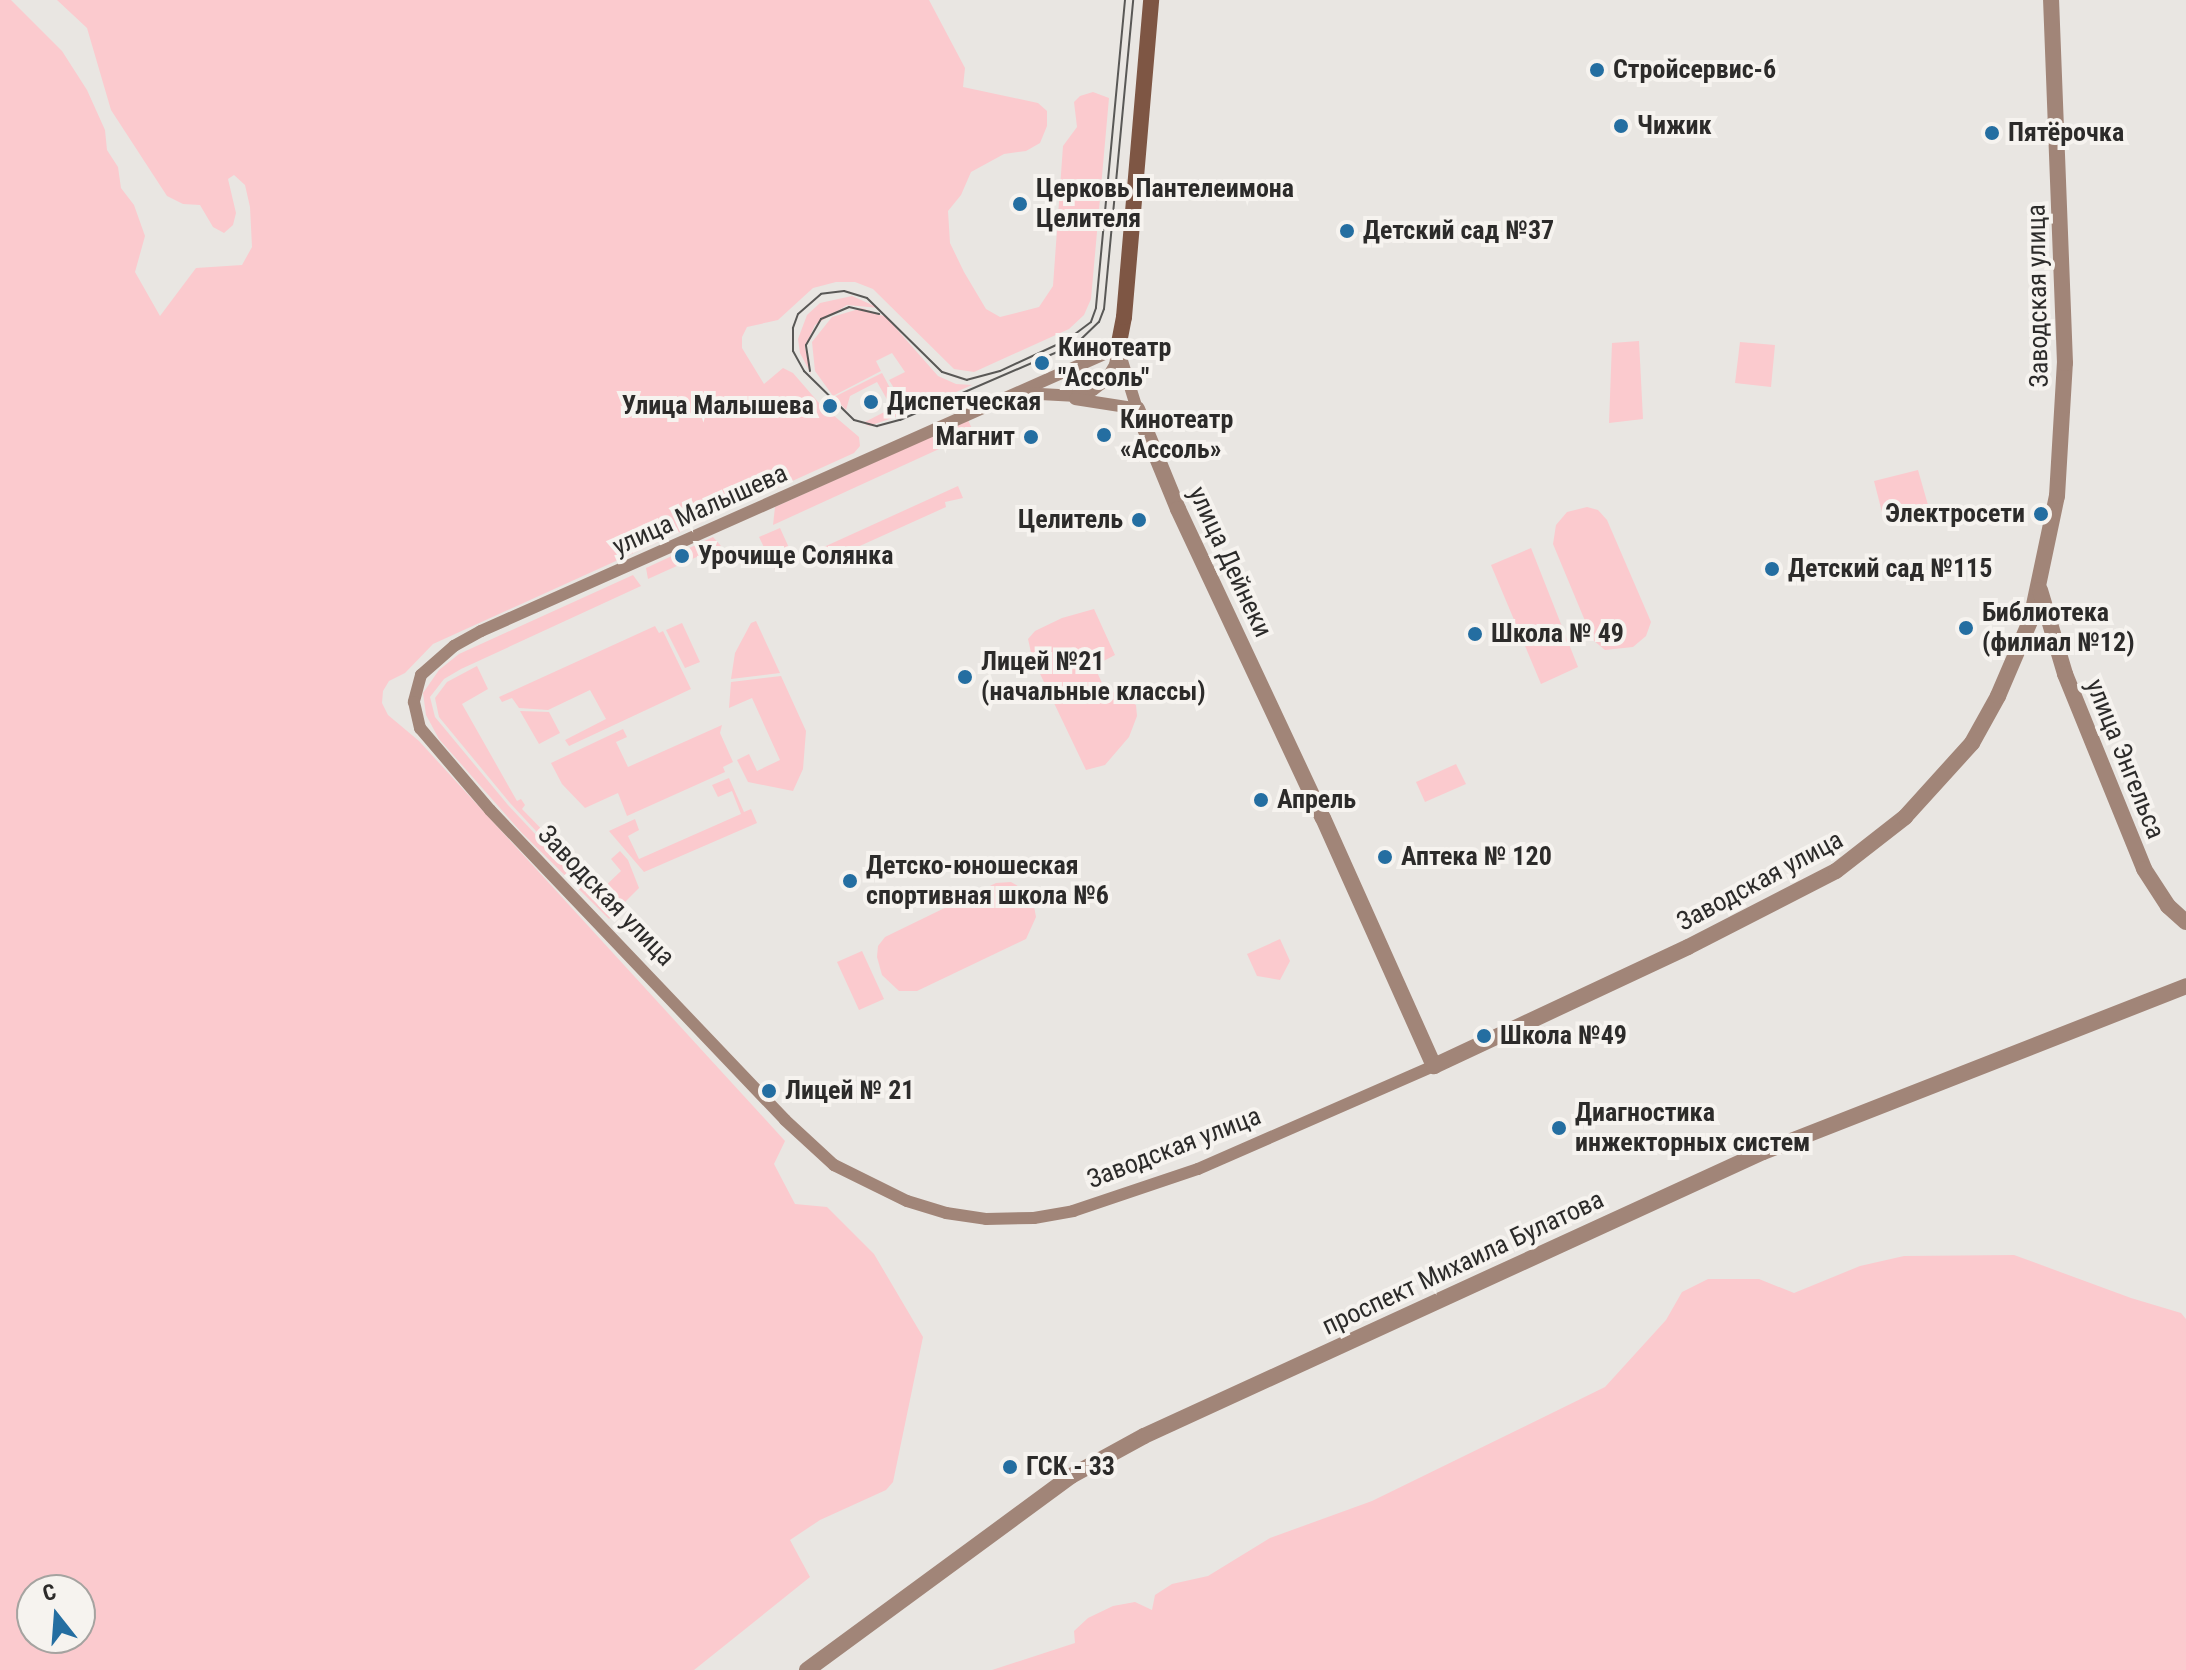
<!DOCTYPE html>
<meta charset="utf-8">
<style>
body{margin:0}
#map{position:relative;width:2186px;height:1670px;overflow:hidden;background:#e9e6e2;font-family:"Roboto Condensed",sans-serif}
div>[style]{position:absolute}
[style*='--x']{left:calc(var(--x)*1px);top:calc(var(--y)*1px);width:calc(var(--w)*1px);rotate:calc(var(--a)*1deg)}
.green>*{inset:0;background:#fbcace}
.minor>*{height:12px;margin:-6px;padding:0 6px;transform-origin:6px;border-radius:6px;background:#a18578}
.tertiary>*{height:16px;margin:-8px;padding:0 8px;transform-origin:8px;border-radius:8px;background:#a18578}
.secondary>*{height:16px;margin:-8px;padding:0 8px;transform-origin:8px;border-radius:8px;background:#7e5644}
.tram>*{height:2px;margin:-1px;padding:0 1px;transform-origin:1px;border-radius:1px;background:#595856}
.dots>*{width:22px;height:22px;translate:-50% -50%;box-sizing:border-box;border:4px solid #f6f3ef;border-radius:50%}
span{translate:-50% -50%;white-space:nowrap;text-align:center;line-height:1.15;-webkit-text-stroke:8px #f6f3ef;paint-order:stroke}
.poi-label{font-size:26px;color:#2c2b2a;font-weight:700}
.left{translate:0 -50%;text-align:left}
.right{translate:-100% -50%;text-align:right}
.street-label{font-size:26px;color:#2c2b2a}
.north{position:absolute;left:16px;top:1574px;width:80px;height:80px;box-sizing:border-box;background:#f6f3ef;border:2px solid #a5a3a0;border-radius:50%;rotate:343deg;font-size:22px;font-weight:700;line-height:32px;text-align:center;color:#2c2b2a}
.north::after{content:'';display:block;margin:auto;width:28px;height:36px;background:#246ea1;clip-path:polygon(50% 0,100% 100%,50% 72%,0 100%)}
</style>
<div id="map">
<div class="green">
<i style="clip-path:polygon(evenodd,0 0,11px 0,62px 51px,87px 90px,105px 130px,107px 150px,118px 167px,121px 188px,134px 205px,145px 236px,135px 272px,160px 316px,196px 268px,242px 265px,252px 247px,250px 207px,245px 185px,234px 175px,228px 179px,236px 213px,233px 225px,224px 233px,213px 227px,200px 205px,183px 204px,167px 196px,111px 110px,87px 28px,57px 0,929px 0,965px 68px,963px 87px,1038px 103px,1047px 111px,1047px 126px,1040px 143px,1026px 151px,1004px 154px,971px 172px,961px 195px,948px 211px,950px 243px,964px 272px,986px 309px,1000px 317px,1039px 307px,1053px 286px,1063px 146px,1077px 127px,1074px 102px,1080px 96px,1093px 92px,1109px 98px,1091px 299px,1084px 315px,1069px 329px,974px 372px,954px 369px,873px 289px,855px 282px,836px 282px,813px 288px,778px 320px,747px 327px,742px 337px,742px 348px,764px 384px,783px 368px,793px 373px,819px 403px,859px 437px,860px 446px,854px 453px,433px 644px,405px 673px,389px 681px,383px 691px,382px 703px,388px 715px,419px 741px,785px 1141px,774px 1164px,795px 1204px,827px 1207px,874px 1254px,923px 1337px,893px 1482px,886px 1490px,820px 1520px,790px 1540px,810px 1577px,694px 1670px,0 1670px,0 0,32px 1590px,80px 1590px,80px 1638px,32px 1638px,32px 1590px)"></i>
<i style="clip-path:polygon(852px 296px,879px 308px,847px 305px,815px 325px,805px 347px,811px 374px,800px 353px,798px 339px,807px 315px,820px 303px)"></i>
<i style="clip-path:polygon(862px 308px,886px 317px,938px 376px,956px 384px,972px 385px,909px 413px,889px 380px,905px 372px,892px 353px,876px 361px,881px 371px,833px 396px,815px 371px,812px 342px,832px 317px)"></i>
<i style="clip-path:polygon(1639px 341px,1643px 419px,1609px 423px,1612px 343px)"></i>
<i style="clip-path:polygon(1740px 342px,1775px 345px,1771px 387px,1735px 383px)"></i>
<i style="clip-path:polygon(882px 373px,904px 414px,869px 426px,863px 423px,892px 408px,877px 382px,850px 396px,846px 410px,834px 397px)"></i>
<i style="clip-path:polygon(968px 420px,974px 433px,773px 525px,775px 507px)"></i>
<i style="clip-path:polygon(1918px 470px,1928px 505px,1883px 516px,1874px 481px)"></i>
<i style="clip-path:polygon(958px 486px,963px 498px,945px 502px,946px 507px,831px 559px,817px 555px,815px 551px)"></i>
<i style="clip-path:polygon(1587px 507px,1598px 510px,1607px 520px,1651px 622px,1646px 636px,1633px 647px,1605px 650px,1593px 640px,1553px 544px,1556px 525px,1567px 512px)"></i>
<i style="clip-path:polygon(780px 528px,795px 561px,775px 570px,759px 537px)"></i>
<i style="clip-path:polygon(713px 537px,721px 546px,648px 579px,646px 568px)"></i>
<i style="clip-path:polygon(1531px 548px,1578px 667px,1541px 684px,1491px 565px)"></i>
<i style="clip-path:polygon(633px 575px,641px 586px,461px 669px,444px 679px,430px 697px,435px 717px,508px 805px,612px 916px,609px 919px,522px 833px,439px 739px,426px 715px,423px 693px,439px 670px,459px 654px)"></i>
<i style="clip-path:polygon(1094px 609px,1115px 655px,1094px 666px,1104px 687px,1136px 705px,1137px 716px,1129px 737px,1105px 765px,1086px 770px,1032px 657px,1028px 639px,1035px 631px,1062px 618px)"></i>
<i style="clip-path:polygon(756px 621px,780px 673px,731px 679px,735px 653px,751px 623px)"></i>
<i style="clip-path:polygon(682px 623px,700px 662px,685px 668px,666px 630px)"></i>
<i style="clip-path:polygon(655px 626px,659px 633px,663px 631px,691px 689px,569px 746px,565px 740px,606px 719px,590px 690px,548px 710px,519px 708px,512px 698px,502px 702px,499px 697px)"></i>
<i style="clip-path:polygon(477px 666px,488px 689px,462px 704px,517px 801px,521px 799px,525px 805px,522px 809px,601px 890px,621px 871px,611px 859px,620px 851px,628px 860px,639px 888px,613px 914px,510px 803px,439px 717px,435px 698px,447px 682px)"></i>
<i style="clip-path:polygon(781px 676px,806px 731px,803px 769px,793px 791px,748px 782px,737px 760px,749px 754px,757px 771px,780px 760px,752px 698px,729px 708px,731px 682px)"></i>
<i style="clip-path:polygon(520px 711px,549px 712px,560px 733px,539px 744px)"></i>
<i style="clip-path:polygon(722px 725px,720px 733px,733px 762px,723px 767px,725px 772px,627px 816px,618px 793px,585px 808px,562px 784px,551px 763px,623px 729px,627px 737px,616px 742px,628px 767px)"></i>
<i style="clip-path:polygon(1456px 764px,1466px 784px,1425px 802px,1416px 782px)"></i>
<i style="clip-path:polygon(729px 778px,744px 812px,751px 809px,757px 823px,644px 872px,609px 831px,635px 819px,639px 830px,628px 836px,639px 859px,741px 814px,732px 791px,718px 797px,712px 785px)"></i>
<i style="clip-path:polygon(1011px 882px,1030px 893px,1034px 906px,1036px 917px,1026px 939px,917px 991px,899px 991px,882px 975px,877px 957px,878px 946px,885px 937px,996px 883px)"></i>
<i style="clip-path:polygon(1280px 939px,1290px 961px,1280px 980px,1257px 976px,1247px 954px)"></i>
<i style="clip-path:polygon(862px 951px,884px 999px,859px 1010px,837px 962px)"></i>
<i style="clip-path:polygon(2014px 1255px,2131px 1298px,2181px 1313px,2186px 1319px,2186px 1670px,992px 1670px,1075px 1643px,1074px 1631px,1088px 1618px,1113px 1606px,1135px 1602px,1152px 1610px,1155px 1595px,1172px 1584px,1208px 1576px,1270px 1538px,1372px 1501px,1605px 1387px,1666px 1320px,1682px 1292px,1708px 1279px,1759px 1279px,1794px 1293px,1860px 1266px,1904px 1256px)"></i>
</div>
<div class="minor">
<i style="--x:1118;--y:348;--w:697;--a:156.05"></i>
<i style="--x:481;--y:631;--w:31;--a:151"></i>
<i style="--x:454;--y:646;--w:44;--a:138.7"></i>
<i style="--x:421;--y:675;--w:28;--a:105"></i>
<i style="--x:414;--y:702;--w:27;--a:77"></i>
<i style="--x:420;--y:728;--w:108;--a:49.5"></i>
<i style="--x:490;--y:810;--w:428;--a:46.4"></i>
<i style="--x:785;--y:1120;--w:67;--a:42.6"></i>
<i style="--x:834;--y:1165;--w:81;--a:26.3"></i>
<i style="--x:907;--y:1201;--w:41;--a:17.1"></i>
<i style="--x:946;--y:1213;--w:40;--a:8.5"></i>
<i style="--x:986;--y:1219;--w:48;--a:-1.2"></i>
<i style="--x:1034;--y:1218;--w:40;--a:-10"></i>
<i style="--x:1073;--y:1211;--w:132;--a:-18.6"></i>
<i style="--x:1198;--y:1169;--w:257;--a:-23.6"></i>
<i style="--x:1119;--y:351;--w:61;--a:72.8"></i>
<i style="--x:1022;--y:393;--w:55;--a:3.1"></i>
<i style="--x:1077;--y:396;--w:17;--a:-21"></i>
<i style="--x:1093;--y:390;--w:16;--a:-38"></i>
<i style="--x:1106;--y:380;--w:17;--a:-59"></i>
<i style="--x:1115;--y:365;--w:17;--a:-80"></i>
<i style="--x:1075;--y:399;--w:52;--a:8.9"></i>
<i style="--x:1126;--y:407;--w:17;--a:36"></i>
<i style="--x:2018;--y:652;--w:19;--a:-39"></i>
<i style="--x:2033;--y:640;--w:13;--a:4"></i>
<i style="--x:2046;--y:641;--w:13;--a:29"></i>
</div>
<div class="tertiary">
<i style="--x:1137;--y:409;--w:108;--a:67.7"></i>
<i style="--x:1178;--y:509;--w:341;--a:64.9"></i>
<i style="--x:1323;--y:818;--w:272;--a:65.9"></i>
<i style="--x:1434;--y:1066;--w:280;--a:-25.1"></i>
<i style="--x:1688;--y:947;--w:166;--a:-27.2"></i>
<i style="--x:1836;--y:871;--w:88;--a:-38"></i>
<i style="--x:1905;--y:817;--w:100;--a:-47.8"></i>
<i style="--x:1972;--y:743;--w:54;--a:-61"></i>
<i style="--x:1998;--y:696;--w:84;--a:-66.8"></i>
<i style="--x:2031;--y:619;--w:126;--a:-78.1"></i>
<i style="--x:2057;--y:496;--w:133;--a:-86.6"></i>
<i style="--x:2065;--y:363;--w:363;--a:-92.2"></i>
<i style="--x:2040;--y:590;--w:88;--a:73.4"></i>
<i style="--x:2065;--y:674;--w:210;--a:67.9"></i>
<i style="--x:2144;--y:869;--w:44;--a:57"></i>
<i style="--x:2168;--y:906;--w:24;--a:42"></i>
<i style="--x:807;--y:1670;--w:328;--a:-36.3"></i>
<i style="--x:1071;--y:1476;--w:83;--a:-28.7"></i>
<i style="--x:1144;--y:1436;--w:681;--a:-24.65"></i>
<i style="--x:1763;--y:1152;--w:454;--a:-21.4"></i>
</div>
<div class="secondary">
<i style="--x:1118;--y:348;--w:32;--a:-79"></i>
<i style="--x:1124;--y:317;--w:318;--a:-85.1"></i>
</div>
<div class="tram">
<i style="--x:1125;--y:0;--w:309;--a:95.4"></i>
<i style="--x:1096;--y:308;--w:15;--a:110"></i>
<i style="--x:1091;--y:322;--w:30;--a:143"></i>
<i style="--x:1067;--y:340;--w:74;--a:155.2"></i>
<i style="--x:1000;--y:371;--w:34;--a:165"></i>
<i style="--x:967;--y:380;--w:26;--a:-162"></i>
<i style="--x:942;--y:372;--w:105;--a:-135.4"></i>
<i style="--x:867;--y:298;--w:24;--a:-163"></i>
<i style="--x:844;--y:291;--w:23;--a:173"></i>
<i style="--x:821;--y:294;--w:30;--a:139"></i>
<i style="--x:798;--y:314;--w:15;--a:110"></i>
<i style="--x:793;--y:328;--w:23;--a:90"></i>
<i style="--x:793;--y:351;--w:23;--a:61"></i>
<i style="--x:804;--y:371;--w:70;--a:44.4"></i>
<i style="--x:854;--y:420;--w:24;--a:15"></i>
<i style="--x:877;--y:426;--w:24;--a:-15"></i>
<i style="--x:900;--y:420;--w:192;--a:-23.4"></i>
<i style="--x:1076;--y:344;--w:32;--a:-44"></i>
<i style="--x:1099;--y:322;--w:14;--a:-69"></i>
<i style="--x:1104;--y:309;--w:310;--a:-84.6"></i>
<i style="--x:810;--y:371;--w:26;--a:-99"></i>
<i style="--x:806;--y:345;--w:30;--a:-60"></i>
<i style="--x:821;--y:319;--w:30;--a:-23"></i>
<i style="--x:849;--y:307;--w:31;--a:13"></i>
</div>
<div class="dots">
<i style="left:1597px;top:70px;background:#246ea1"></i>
<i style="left:1621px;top:126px;background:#246ea1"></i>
<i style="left:1992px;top:133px;background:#246ea1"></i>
<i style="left:1020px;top:204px;background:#246ea1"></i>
<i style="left:1347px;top:231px;background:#246ea1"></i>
<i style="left:1042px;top:363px;background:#246ea1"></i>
<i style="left:871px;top:402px;background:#246ea1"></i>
<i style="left:830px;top:406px;background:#246ea1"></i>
<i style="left:1104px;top:435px;background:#246ea1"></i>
<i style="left:1031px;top:437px;background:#246ea1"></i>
<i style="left:2041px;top:514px;background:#246ea1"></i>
<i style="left:1139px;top:520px;background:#246ea1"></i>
<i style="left:682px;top:556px;background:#246ea1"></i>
<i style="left:1772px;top:569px;background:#246ea1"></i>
<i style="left:1966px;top:628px;background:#246ea1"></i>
<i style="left:1475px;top:634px;background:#246ea1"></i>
<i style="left:965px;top:677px;background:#246ea1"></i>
<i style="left:1261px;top:800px;background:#246ea1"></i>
<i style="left:1385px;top:857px;background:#246ea1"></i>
<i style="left:850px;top:881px;background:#246ea1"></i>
<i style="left:1484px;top:1036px;background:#246ea1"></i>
<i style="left:769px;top:1091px;background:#246ea1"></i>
<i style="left:1559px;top:1128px;background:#246ea1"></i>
<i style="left:1010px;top:1467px;background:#246ea1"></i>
</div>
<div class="poi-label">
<span class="left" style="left:1613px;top:70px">Стройсервис-6</span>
<span class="left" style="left:1637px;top:126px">Чижик</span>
<span class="left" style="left:2008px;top:133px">Пятёрочка</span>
<span class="left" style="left:1036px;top:204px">Церковь Пантелеимона<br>Целителя</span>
<span class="left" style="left:1363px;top:231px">Детский сад №37</span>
<span class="left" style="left:1058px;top:363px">Кинотеатр<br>"Ассоль"</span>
<span class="left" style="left:887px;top:402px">Диспетческая</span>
<span class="right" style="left:814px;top:406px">Улица Малышева</span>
<span class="left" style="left:1120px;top:435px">Кинотеатр<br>«Ассоль»</span>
<span class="right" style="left:1015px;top:437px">Магнит</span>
<span class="right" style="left:2025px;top:514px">Электросети</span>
<span class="right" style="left:1123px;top:520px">Целитель</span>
<span class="left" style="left:698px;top:556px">Урочище Солянка</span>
<span class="left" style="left:1788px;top:569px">Детский сад №115</span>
<span class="left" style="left:1982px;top:628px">Библиотека<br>(филиал №12)</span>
<span class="left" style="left:1491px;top:634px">Школа № 49</span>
<span class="left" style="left:981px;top:677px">Лицей №21<br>(начальные классы)</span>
<span class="left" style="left:1277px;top:800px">Апрель</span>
<span class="left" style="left:1401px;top:857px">Аптека № 120</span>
<span class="left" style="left:866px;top:881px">Детско-юношеская<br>спортивная школа №6</span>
<span class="left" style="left:1500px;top:1036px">Школа №49</span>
<span class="left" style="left:785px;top:1091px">Лицей № 21</span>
<span class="left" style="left:1575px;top:1128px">Диагностика<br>инжекторных систем</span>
<span class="left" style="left:1026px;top:1467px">ГСК - 33</span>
</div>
<div class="street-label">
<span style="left:2038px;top:296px;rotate:-91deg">Заводская улица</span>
<span style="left:700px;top:510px;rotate:-24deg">улица Малышева</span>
<span style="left:1230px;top:562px;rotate:65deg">улица Дейнеки</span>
<span style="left:2125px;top:759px;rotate:68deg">улица Энгельса</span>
<span style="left:1760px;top:881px;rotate:-28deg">Заводская улица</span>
<span style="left:606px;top:896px;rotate:46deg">Заводская улица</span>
<span style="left:1174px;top:1148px;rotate:-21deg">Заводская улица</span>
<span style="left:1463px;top:1263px;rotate:-25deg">проспект Михаила Булатова</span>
</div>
<div class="north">С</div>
</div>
